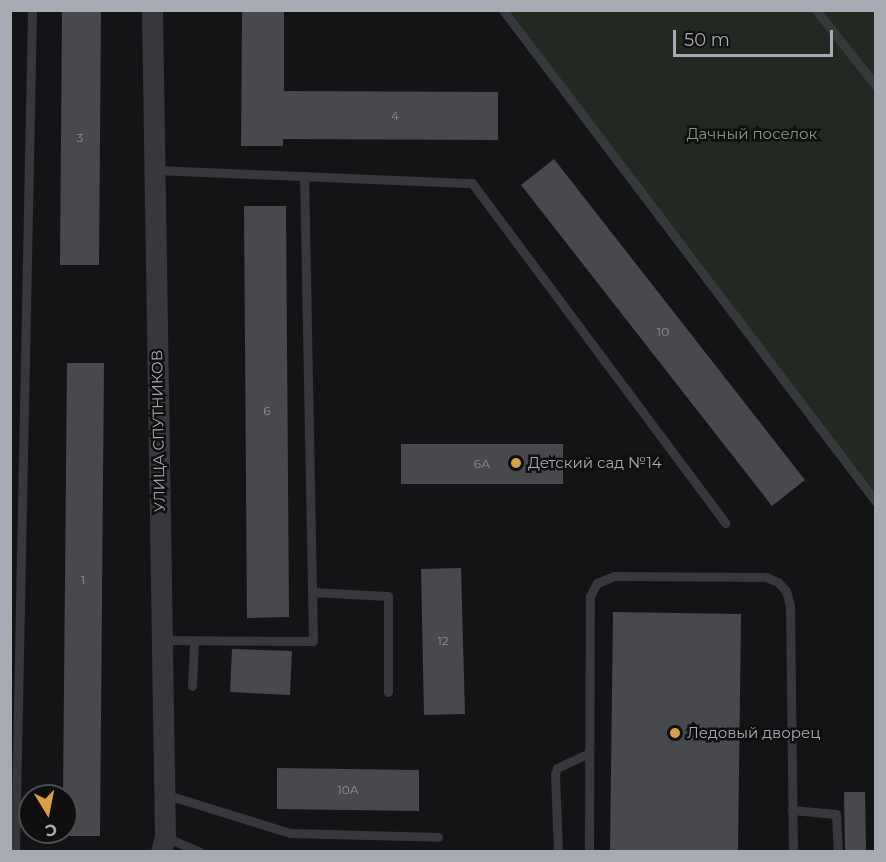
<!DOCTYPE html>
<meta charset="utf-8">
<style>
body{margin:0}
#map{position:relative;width:886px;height:862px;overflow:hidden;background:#131415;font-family:Montserrat,sans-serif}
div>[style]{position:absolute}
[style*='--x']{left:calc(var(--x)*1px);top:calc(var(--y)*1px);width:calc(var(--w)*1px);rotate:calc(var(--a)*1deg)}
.green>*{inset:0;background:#222923}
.building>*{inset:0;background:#48494d}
.service>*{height:9px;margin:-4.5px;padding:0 4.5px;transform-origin:4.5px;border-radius:4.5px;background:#37383b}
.tertiary>*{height:21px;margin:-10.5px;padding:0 10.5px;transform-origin:10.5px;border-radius:10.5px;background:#37383b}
.dots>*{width:16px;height:16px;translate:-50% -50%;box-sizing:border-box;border:3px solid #0f0f10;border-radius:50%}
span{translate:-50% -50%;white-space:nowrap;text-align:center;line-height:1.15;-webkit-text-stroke:5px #0f0f10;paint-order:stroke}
.number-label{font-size:12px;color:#8f929a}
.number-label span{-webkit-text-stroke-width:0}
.park-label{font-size:15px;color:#809c80}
.street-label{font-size:15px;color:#a7abb3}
.poi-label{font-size:15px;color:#a7abb3}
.left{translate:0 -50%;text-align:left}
.frame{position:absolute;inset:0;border:12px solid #a7abb3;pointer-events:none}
.north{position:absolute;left:18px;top:784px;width:60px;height:60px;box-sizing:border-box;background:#0f0f10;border:2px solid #4c4d51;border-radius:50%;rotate:170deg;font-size:16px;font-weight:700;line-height:24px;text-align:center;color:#a7abb3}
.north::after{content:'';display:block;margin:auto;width:21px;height:27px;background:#da9f46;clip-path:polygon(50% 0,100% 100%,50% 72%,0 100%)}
.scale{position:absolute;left:673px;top:30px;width:160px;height:27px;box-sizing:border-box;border:3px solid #a7abb3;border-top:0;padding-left:8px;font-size:18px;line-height:21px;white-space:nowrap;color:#a7abb3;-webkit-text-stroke:4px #0f0f10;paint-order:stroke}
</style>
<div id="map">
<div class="green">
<i style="clip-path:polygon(503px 11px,875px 11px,875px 502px)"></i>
</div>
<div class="building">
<i style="clip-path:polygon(62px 10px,101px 10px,99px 265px,60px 265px)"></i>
<i style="clip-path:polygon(242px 10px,284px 10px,284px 91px,498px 92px,498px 140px,283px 139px,283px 146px,241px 146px)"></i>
<i style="clip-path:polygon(554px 159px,805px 480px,772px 506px,521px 185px)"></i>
<i style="clip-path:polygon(244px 206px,286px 206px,289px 617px,247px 618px)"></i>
<i style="clip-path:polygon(67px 363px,104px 363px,100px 836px,66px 836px,63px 796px)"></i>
<i style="clip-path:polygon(401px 444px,563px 444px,563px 484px,401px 484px)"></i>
<i style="clip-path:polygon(461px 568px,465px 714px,424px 715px,421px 569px)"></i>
<i style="clip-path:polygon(613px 612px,741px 614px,738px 852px,610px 852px)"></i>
<i style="clip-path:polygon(232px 649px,292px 651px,290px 695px,230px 692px)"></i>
<i style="clip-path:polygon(277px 768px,419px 770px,419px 811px,277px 809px)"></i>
<i style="clip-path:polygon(844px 792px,865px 792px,866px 852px,845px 852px)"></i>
</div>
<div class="service">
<i style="--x:503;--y:10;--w:617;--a:52.83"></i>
<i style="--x:816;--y:10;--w:97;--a:51.7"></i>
<i style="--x:156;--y:170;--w:316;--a:2.4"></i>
<i style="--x:472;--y:183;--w:424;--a:53.3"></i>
<i style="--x:312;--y:592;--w:76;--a:3"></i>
<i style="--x:388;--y:596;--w:96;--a:90"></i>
<i style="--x:162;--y:640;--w:151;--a:0.4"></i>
<i style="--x:313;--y:641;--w:465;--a:-91.1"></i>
<i style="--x:192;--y:686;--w:43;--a:-87.3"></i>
<i style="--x:164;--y:794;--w:132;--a:17.2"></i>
<i style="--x:290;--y:833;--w:148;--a:1.5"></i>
<i style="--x:792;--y:810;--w:44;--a:5.2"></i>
<i style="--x:836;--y:814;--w:38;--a:87"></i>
<i style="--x:165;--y:837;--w:38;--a:23"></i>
<i style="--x:15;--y:852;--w:842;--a:-88.84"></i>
<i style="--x:558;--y:852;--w:77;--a:-92.2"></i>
<i style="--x:555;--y:775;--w:7;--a:-74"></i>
<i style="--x:557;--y:768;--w:35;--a:-25"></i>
<i style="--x:589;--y:852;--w:256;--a:-89.8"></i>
<i style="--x:590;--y:596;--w:15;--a:-62"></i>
<i style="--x:597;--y:583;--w:18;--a:-22"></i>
<i style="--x:614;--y:576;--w:152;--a:0.4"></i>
<i style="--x:766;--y:577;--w:13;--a:23"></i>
<i style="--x:778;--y:582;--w:12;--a:48"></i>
<i style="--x:786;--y:591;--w:16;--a:75"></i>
<i style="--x:790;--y:606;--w:246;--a:89.3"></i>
</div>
<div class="tertiary">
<i style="--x:152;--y:10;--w:827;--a:89.1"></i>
<i style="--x:165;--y:837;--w:16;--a:105"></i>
</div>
<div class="dots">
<i style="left:516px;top:463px;background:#da9f46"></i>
<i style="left:675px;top:733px;background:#da9f46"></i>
</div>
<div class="number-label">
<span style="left:395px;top:116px">4</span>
<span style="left:80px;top:138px">3</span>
<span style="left:663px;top:332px">10</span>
<span style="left:267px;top:411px">6</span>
<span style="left:482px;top:464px">6А</span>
<span style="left:83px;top:580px">1</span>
<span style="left:443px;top:641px">12</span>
<span style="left:348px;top:790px">10А</span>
</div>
<div class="park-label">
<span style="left:752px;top:134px">Дачный поселок</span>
</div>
<div class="street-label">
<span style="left:158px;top:431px;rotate:-91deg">УЛИЦА СПУТНИКОВ</span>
</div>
<div class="poi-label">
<span class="left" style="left:528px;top:463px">Детский сад №14</span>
<span class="left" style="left:687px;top:733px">Ледовый дворец</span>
</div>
<div class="frame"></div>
<div class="north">С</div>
<div class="scale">50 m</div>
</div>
